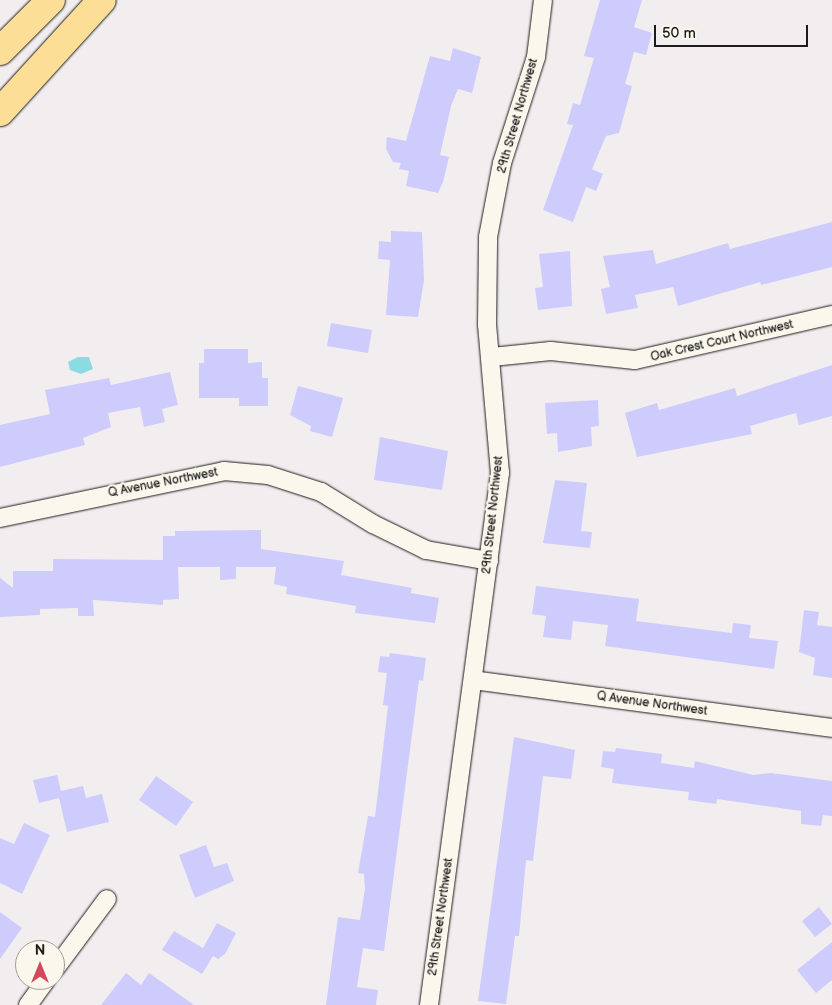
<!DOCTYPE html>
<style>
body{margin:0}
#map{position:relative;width:832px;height:1005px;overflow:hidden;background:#f2eeef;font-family:"Balsamiq Sans",sans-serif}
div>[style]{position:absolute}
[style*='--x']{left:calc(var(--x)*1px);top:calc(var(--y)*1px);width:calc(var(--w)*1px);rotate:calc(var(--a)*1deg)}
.water>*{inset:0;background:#8adbe2}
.building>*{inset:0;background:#cecbfd}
.roads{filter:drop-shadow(0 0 1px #1c1c1c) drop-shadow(0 0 1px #1c1c1c)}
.minor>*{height:18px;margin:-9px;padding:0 9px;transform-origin:9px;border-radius:9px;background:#fbf7ec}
.primary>*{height:28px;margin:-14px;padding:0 14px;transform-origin:14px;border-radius:14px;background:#fdde96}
span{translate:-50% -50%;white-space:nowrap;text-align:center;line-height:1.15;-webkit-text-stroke:4.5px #fbf7ec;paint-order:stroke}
.street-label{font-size:12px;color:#1c1c1c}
.north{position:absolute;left:15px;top:940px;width:50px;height:50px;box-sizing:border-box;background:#fbf7ec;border:1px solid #a29f99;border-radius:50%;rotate:0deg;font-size:14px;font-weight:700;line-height:20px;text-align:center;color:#1c1c1c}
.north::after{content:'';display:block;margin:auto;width:18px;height:22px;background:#d1495b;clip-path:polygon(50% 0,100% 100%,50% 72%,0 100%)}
.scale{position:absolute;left:654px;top:25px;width:154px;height:22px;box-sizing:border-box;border:2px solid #1c1c1c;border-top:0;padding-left:6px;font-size:15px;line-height:18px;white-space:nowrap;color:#1c1c1c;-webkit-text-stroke:4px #fbf7ec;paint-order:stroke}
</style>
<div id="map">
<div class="water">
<i style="clip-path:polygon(78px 357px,89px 357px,93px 369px,81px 374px,70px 370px,68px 362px)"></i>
</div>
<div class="building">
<i style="clip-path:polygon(600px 0,642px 0,634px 27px,652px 33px,646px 55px,634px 52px,625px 84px,632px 86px,619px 133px,606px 136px,592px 169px,603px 174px,596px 191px,586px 187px,573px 222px,543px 210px,573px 125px,567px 124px,573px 103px,580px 105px,594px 58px,584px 56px)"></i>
<i style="clip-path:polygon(453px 48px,481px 57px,472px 93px,458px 89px,451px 106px,440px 155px,449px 157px,443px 182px,438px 193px,406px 186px,409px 171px,399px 169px,401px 163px,393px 162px,386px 149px,387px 137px,406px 141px,430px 56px,450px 61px)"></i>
<i style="clip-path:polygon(832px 222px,832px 267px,761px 285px,760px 282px,678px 306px,673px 287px,635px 295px,638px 308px,606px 314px,601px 289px,610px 287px,603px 256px,653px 250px,656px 264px,728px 243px,730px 249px)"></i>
<i style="clip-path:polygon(391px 231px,422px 232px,424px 280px,418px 317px,386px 315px,390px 260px,378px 259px,379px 241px,391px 242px)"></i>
<i style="clip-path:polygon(570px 251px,572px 306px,538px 310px,535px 288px,543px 287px,539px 254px)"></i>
<i style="clip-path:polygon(331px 323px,372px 330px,368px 353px,327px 346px)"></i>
<i style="clip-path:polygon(204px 349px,248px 349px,248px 363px,262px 362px,262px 378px,268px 378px,268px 406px,239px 406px,239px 398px,199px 398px,199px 363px,204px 363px)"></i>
<i style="clip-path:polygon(832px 365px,832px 416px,799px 425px,796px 413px,750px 426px,752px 434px,637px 457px,625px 413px,657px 403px,659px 410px,735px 388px,737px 396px)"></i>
<i style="clip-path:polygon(170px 372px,178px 405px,162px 409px,165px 422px,144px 427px,140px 407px,108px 413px,111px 427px,83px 438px,85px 445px,0 467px,0 425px,50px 414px,45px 390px,109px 378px,111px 385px)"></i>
<i style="clip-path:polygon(298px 386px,343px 398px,332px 437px,310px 431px,311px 426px,290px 415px)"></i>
<i style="clip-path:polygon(598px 400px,599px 426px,591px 427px,592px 446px,558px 452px,557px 433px,547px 434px,545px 403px)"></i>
<i style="clip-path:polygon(380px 437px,448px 451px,442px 490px,374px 480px)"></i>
<i style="clip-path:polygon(555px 480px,587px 483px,581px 531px,592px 532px,590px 548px,543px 543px)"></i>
<i style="clip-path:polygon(261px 530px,261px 549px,344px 561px,341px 575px,412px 588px,411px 593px,439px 598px,435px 623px,355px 613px,356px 606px,286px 594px,287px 587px,274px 584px,276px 567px,236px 567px,236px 579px,220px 580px,220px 567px,178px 567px,179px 599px,163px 600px,163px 605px,93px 600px,94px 616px,78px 616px,78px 608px,40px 609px,40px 615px,0 617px,0 578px,13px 588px,13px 571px,53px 571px,53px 559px,163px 560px,163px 536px,175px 536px,175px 531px)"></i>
<i style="clip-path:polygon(536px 586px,639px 599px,636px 621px,732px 633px,733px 623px,751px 625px,749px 638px,778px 641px,774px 669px,605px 646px,608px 625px,573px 621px,571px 640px,543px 637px,546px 616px,532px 614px)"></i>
<i style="clip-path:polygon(804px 610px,819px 612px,817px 625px,832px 627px,832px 678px,813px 675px,815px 658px,799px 652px)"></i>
<i style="clip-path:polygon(390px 653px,426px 658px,423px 681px,419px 680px,384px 951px,363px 948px,357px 987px,378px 990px,376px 1005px,326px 1005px,338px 917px,360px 920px,365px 889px,364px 874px,358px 873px,368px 816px,375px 817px,388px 706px,383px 705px,387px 673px,378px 672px,380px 656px,389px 657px)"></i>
<i style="clip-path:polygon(514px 737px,575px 750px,571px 779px,543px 776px,533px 861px,526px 860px,519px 936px,515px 936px,506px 1004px,478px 1001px)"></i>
<i style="clip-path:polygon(616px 748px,662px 754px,661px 763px,694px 768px,695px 761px,753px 775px,771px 773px,832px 781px,832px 816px,823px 815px,821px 826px,801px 824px,801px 811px,717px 799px,716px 804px,688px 800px,689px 792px,612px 783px,614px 769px,601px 767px,603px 751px,615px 752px)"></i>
<i style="clip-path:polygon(57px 775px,61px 791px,83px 786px,86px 798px,102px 794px,109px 822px,67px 832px,59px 798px,39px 803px,33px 780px)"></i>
<i style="clip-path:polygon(156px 776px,193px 802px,176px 826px,139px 800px)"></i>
<i style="clip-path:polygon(24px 823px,50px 835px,22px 894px,0 883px,0 838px,14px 844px)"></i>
<i style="clip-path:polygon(206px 845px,214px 867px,227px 863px,234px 881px,195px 898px,179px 855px)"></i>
<i style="clip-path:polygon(819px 907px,832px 924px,815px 937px,802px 921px)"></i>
<i style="clip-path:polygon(0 912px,22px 928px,0 959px)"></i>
<i style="clip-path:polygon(217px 923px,236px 933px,225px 954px,218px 959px,213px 956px,202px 974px,162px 950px,174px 931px,203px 948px)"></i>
<i style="clip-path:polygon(832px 942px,832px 980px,816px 993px,797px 970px)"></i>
<i style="clip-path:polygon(126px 973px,141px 985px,149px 973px,194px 1005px,101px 1005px)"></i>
</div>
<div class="roads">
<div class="minor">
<i style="--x:492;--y:357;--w:59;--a:-5.8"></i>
<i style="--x:551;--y:351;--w:84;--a:6.1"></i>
<i style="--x:635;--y:360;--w:202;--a:-12.9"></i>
<i style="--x:0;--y:518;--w:229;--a:-11.8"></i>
<i style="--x:224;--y:471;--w:44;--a:5.2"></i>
<i style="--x:268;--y:475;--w:56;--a:17.8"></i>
<i style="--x:321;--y:492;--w:61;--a:31.6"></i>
<i style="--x:373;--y:524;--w:59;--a:26.1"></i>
<i style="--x:426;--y:550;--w:64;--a:9.9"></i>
<i style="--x:473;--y:680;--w:362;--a:7.6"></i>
<i style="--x:55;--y:969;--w:87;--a:-53.4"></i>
<i style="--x:28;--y:1005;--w:31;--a:-54"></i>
<i style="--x:429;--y:1005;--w:537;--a:-82.4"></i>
<i style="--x:500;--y:473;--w:149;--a:-95"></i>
<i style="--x:487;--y:325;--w:88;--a:-89.3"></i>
<i style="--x:488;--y:237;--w:75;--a:-79.3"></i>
<i style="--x:502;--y:163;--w:111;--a:-72.2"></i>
<i style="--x:536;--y:57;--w:57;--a:-83"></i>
</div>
<div class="primary">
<i style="--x:0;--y:51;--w:72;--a:-45"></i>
<i style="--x:0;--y:112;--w:151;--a:-47.7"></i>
</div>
</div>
<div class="street-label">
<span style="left:518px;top:116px;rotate:-74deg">29th Street Northwest</span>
<span style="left:722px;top:341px;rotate:-13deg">Oak Crest Court Northwest</span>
<span style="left:163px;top:483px;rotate:-11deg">Q Avenue Northwest</span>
<span style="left:493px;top:515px;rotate:-84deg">29th Street Northwest</span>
<span style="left:652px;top:704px;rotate:8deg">Q Avenue Northwest</span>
<span style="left:441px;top:917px;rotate:-82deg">29th Street Northwest</span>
</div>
<div class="north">N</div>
<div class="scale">50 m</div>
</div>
